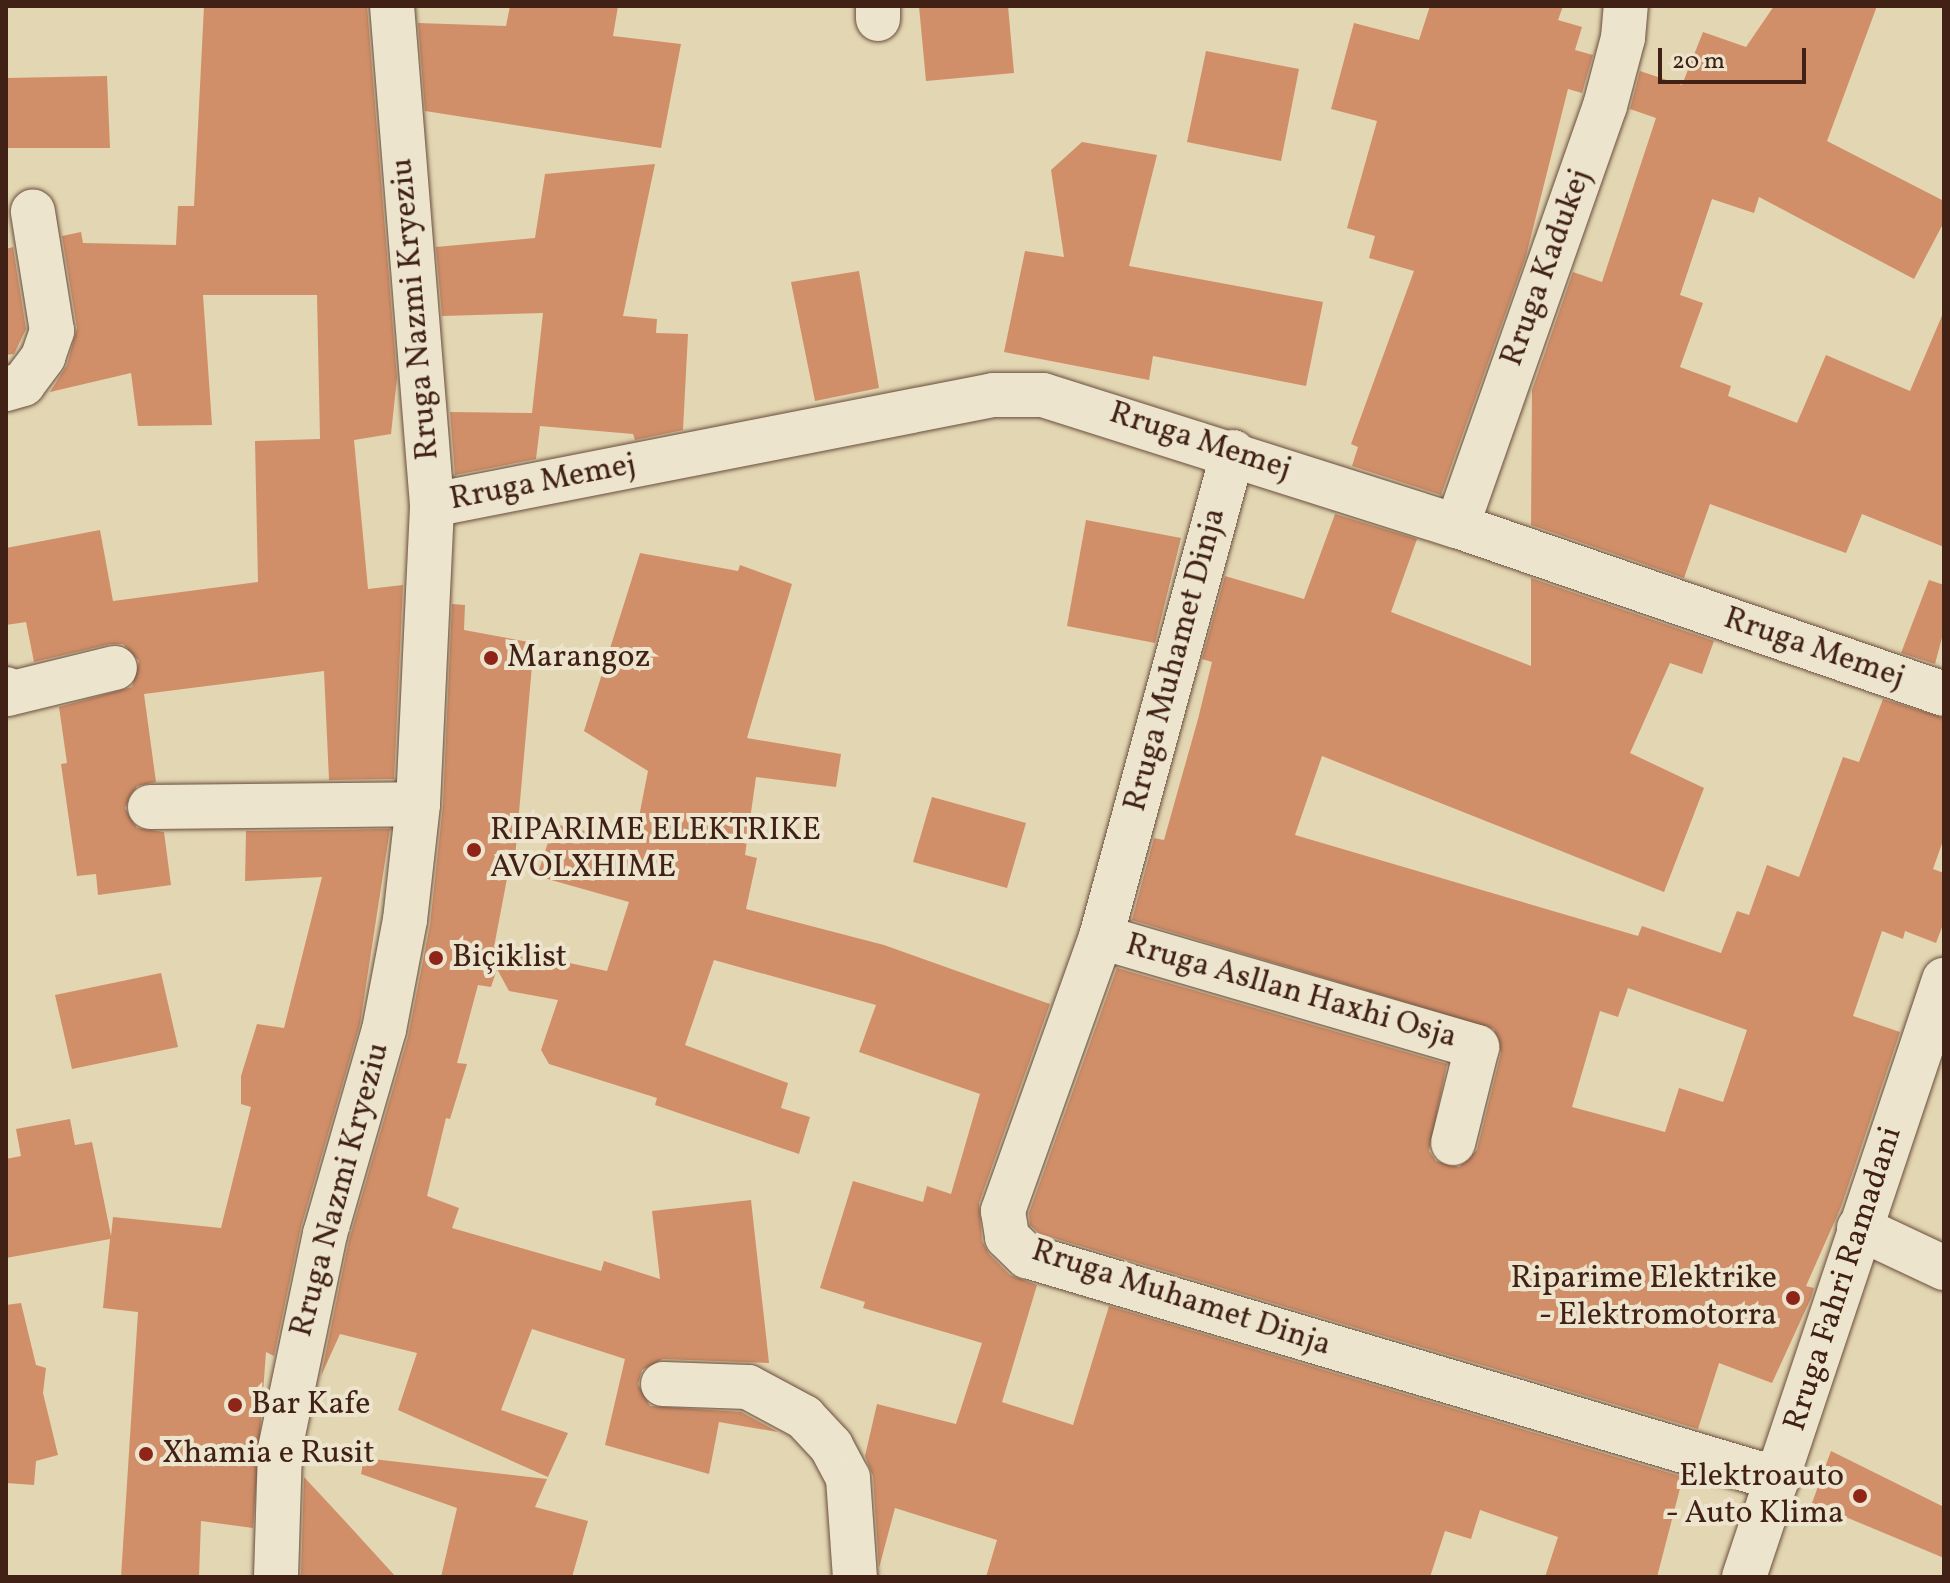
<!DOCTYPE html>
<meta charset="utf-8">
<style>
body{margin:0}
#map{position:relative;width:1950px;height:1583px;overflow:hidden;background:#e3d6b2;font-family:Vollkorn,serif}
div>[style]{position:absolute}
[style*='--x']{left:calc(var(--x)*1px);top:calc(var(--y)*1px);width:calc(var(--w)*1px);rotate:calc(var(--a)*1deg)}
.building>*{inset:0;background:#d08f69}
.roads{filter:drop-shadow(0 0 2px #6a4e3d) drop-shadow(0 0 2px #6a4e3d)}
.minor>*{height:44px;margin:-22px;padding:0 22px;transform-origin:22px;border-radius:22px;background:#ede4cd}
.dots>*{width:22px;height:22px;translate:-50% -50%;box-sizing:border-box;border:4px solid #ede4cd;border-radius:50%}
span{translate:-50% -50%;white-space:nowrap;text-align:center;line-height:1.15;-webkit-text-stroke:8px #ede4cd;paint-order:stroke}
.street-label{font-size:32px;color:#412116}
.poi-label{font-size:32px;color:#412116}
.left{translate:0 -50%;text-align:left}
.right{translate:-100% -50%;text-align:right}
.frame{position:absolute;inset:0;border:8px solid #412116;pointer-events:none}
.scale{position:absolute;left:1658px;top:48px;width:148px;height:36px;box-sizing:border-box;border:4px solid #412116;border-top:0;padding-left:10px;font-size:24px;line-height:28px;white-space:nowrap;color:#412116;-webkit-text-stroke:6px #ede4cd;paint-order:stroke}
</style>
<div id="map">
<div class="building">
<i style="clip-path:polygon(204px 6px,367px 6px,397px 378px,391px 434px,354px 440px,368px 589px,403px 585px,394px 779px,329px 780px,324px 671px,144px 694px,156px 782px,137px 786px,125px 808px,137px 828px,164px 832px,171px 885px,98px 895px,96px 874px,77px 876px,61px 764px,67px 763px,59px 707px,132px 687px,139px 661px,123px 644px,110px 644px,34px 662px,26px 622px,6px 625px,6px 548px,100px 530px,113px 601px,258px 582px,255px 441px,320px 439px,317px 295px,203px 295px,212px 425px,138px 426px,131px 373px,50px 392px,67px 365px,77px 328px,62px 236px,81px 232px,83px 243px,176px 245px,178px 206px,194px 206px)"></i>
<i style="clip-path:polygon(510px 6px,618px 6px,613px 36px,681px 44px,661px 148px,425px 111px,418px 23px,506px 26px)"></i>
<i style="clip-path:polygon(919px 6px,1008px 6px,1014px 73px,926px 81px)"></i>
<i style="clip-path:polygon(1430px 6px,1563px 6px,1558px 20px,1582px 27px,1575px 50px,1593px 55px,1582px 93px,1568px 89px,1526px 256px,1441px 495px,1352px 466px,1358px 447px,1351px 444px,1414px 271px,1369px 258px,1375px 236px,1347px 228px,1377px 121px,1331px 109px,1354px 23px,1419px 40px)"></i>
<i style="clip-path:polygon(1774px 6px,1877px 6px,1827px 141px,1944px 201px,1944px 222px,1914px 279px,1759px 197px,1754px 213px,1712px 199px,1680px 295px,1703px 303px,1680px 367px,1731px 386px,1728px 396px,1797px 423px,1826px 355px,1910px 391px,1944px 311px,1944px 547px,1862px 514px,1846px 553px,1710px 504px,1684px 578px,1531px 525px,1532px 390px,1573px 272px,1602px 282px,1656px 118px,1630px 109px,1640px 71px,1682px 85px,1703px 32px,1746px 47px)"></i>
<i style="clip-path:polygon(1206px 51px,1299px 69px,1281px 161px,1187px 142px)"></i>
<i style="clip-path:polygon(107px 76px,110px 148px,6px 148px,6px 78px)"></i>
<i style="clip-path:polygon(1082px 142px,1157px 155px,1129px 266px,1323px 302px,1306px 386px,1153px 356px,1149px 380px,1004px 352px,1025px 251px,1064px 257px,1051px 170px)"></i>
<i style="clip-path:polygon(655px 164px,623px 316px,657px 319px,656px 333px,688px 334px,683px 430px,635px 440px,633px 434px,540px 426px,536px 459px,455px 475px,450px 412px,532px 413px,543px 313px,442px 316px,436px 247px,535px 238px,545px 174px)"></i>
<i style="clip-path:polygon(13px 247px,26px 329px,14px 354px,6px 355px,6px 249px)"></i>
<i style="clip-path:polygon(859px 271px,879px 388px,815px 401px,791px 282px)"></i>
<i style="clip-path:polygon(evenodd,1335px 514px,1417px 539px,1391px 612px,1531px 666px,1531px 578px,1714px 641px,1702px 674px,1670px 663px,1630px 753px,1704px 788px,1664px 892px,1322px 756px,1295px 835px,1638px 936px,1642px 926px,1721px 953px,1737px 911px,1749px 915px,1767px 865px,1799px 877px,1843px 757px,1859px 762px,1883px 699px,1944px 718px,1944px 838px,1933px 869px,1944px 873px,1944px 922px,1936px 943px,1905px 931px,1903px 939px,1882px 931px,1853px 1016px,1900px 1032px,1841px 1207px,1806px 1286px,1814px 1288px,1811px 1298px,1772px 1383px,1719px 1363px,1698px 1429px,1040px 1234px,1030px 1225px,1029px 1213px,1117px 968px,1447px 1064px,1429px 1151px,1436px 1161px,1459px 1167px,1477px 1150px,1501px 1053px,1494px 1029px,1132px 920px,1154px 838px,1164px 840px,1198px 719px,1212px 662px,1202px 659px,1225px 576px,1304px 599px,1335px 514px,1628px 988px,1747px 1030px,1723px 1102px,1679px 1088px,1665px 1132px,1572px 1107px,1600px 1011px,1618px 1017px,1628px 988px)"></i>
<i style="clip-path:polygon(1086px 520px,1181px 538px,1155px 643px,1067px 626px)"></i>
<i style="clip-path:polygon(640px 553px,738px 571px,740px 565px,792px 584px,747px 738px,841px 754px,836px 787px,756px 777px,745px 855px,757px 858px,746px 909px,884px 945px,1050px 1004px,979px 1203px,982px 1241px,989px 1254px,1010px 1275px,1037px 1285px,1002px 1402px,1073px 1425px,1109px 1306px,1683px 1477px,1657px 1577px,1545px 1577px,1558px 1537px,1480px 1510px,1471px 1539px,1445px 1531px,1430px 1577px,986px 1577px,997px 1540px,895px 1508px,879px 1568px,873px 1476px,865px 1456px,877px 1404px,956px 1424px,982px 1343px,863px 1308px,865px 1302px,820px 1288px,853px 1181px,923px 1202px,927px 1186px,951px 1194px,980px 1094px,859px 1052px,876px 1005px,714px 960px,685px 1045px,788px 1083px,781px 1108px,810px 1117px,799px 1154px,655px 1105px,657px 1098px,549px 1064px,541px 1050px,558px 1000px,509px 991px,497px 969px,491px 987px,478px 985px,457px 1063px,467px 1064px,450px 1119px,446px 1118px,427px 1196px,459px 1208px,452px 1228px,601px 1271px,604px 1261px,660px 1279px,652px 1211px,751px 1200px,769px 1363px,663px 1359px,642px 1370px,638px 1384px,650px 1406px,741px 1412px,778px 1432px,719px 1422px,709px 1474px,605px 1445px,625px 1359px,532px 1329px,501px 1410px,568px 1433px,548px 1477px,398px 1410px,417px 1353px,340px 1334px,321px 1376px,349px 1240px,408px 1037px,430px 925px,443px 805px,452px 604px,465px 605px,464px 630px,534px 643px,514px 869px,509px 868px,494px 947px,607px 971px,629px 902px,537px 876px,554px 824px,634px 842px,648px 771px,584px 731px)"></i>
<i style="clip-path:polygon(1929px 580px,1944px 585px,1944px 630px,1935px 664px,1901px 653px)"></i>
<i style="clip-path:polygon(932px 797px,1026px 823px,1007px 888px,913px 862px)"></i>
<i style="clip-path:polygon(390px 829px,360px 1024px,301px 1227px,274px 1356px,266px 1352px,253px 1528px,201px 1521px,199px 1577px,121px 1577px,138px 1312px,103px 1308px,110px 1239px,6px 1258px,6px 1159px,21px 1156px,16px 1129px,70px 1119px,75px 1145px,92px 1142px,111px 1236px,113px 1217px,221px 1228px,251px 1107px,241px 1104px,241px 1076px,257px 1024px,284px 1028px,322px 877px,245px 881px,246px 831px)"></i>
<i style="clip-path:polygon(161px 973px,178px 1047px,72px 1069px,55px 995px)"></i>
<i style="clip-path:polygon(21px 1303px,36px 1365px,46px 1368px,43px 1393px,58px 1455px,36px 1461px,34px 1485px,6px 1483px,6px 1305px)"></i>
<i style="clip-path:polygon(1831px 1451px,1944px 1507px,1944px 1558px,1812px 1503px)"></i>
<i style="clip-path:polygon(364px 1458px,547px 1479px,535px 1507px,588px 1521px,572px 1577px,441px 1577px,457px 1508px,361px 1474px)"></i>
<i style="clip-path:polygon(304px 1477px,344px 1520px,396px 1577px,301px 1577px)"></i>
</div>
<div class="roads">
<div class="minor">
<i style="--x:878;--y:6;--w:13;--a:90"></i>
<i style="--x:6;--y:389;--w:18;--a:-16"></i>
<i style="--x:23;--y:384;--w:34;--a:-53"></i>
<i style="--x:43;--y:357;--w:28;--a:-71"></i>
<i style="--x:52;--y:331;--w:121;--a:-99.1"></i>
<i style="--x:1233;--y:452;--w:503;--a:105.23"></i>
<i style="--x:1101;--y:937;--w:291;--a:109.7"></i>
<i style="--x:1003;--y:1211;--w:26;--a:81"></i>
<i style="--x:1007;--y:1237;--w:28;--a:44"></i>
<i style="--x:1027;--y:1256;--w:783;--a:16.54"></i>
<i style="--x:432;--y:505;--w:572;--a:-11.09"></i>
<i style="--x:993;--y:395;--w:50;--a:0"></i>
<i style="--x:1043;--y:395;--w:434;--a:17.6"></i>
<i style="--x:1457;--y:526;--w:515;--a:19.03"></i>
<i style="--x:1457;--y:526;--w:445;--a:-70.6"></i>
<i style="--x:1605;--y:106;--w:70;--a:-75.2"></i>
<i style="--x:1623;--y:38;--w:32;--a:-85"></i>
<i style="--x:6;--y:689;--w:5;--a:68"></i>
<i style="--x:8;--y:694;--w:110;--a:-13.7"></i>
<i style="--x:150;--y:807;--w:268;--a:-0.6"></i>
<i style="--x:1101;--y:937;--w:392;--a:16.3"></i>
<i style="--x:1477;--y:1047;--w:99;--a:104"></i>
<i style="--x:1859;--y:1228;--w:94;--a:25.2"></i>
<i style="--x:663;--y:1384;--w:85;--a:2"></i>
<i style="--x:748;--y:1387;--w:64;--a:28.2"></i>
<i style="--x:804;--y:1417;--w:40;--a:47"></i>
<i style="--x:831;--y:1446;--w:36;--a:62"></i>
<i style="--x:848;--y:1478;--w:99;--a:86"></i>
<i style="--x:276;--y:1577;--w:128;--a:-88.2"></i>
<i style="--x:280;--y:1449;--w:220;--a:-78.2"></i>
<i style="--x:325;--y:1234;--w:212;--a:-73.9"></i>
<i style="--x:384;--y:1030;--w:112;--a:-79.2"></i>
<i style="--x:405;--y:920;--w:117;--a:-83.6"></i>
<i style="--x:418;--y:804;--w:299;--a:-87.3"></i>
<i style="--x:432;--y:505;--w:501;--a:-94.58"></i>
<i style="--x:1744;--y:1577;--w:630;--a:-71.48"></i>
</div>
</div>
<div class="dots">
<i style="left:491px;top:658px;background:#8f2418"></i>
<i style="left:474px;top:850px;background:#8f2418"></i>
<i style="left:436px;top:958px;background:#8f2418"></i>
<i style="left:1793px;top:1298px;background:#8f2418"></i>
<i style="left:235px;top:1405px;background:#8f2418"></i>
<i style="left:146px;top:1454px;background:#8f2418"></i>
<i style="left:1860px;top:1496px;background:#8f2418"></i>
</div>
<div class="street-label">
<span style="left:1547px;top:268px;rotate:-70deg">Rruga Kadukej</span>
<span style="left:416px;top:309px;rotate:-95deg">Rruga Nazmi Kryeziu</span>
<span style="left:1200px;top:442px;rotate:18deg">Rruga Memej</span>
<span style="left:543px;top:483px;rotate:-11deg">Rruga Memej</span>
<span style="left:1814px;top:649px;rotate:19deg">Rruga Memej</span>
<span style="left:1176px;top:660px;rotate:-75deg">Rruga Muhamet Dinja</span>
<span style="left:1291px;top:992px;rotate:16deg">Rruga Asllan Haxhi Osja</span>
<span style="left:341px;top:1190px;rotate:-75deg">Rruga Nazmi Kryeziu</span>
<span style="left:1844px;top:1279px;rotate:-72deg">Rruga Fahri Ramadani</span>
<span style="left:1181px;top:1299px;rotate:18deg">Rruga Muhamet Dinja</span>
</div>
<div class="poi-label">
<span class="left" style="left:507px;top:658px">Marangoz</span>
<span class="left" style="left:490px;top:850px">RIPARIME ELEKTRIKE<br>AVOLXHIME</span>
<span class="left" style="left:452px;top:958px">Biçiklist</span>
<span class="right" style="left:1777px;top:1298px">Riparime Elektrike<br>- Elektromotorra</span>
<span class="left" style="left:251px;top:1405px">Bar Kafe</span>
<span class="left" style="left:162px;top:1454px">Xhamia e Rusit</span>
<span class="right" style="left:1844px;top:1496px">Elektroauto<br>- Auto Klima</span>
</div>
<div class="frame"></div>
<div class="scale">20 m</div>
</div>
